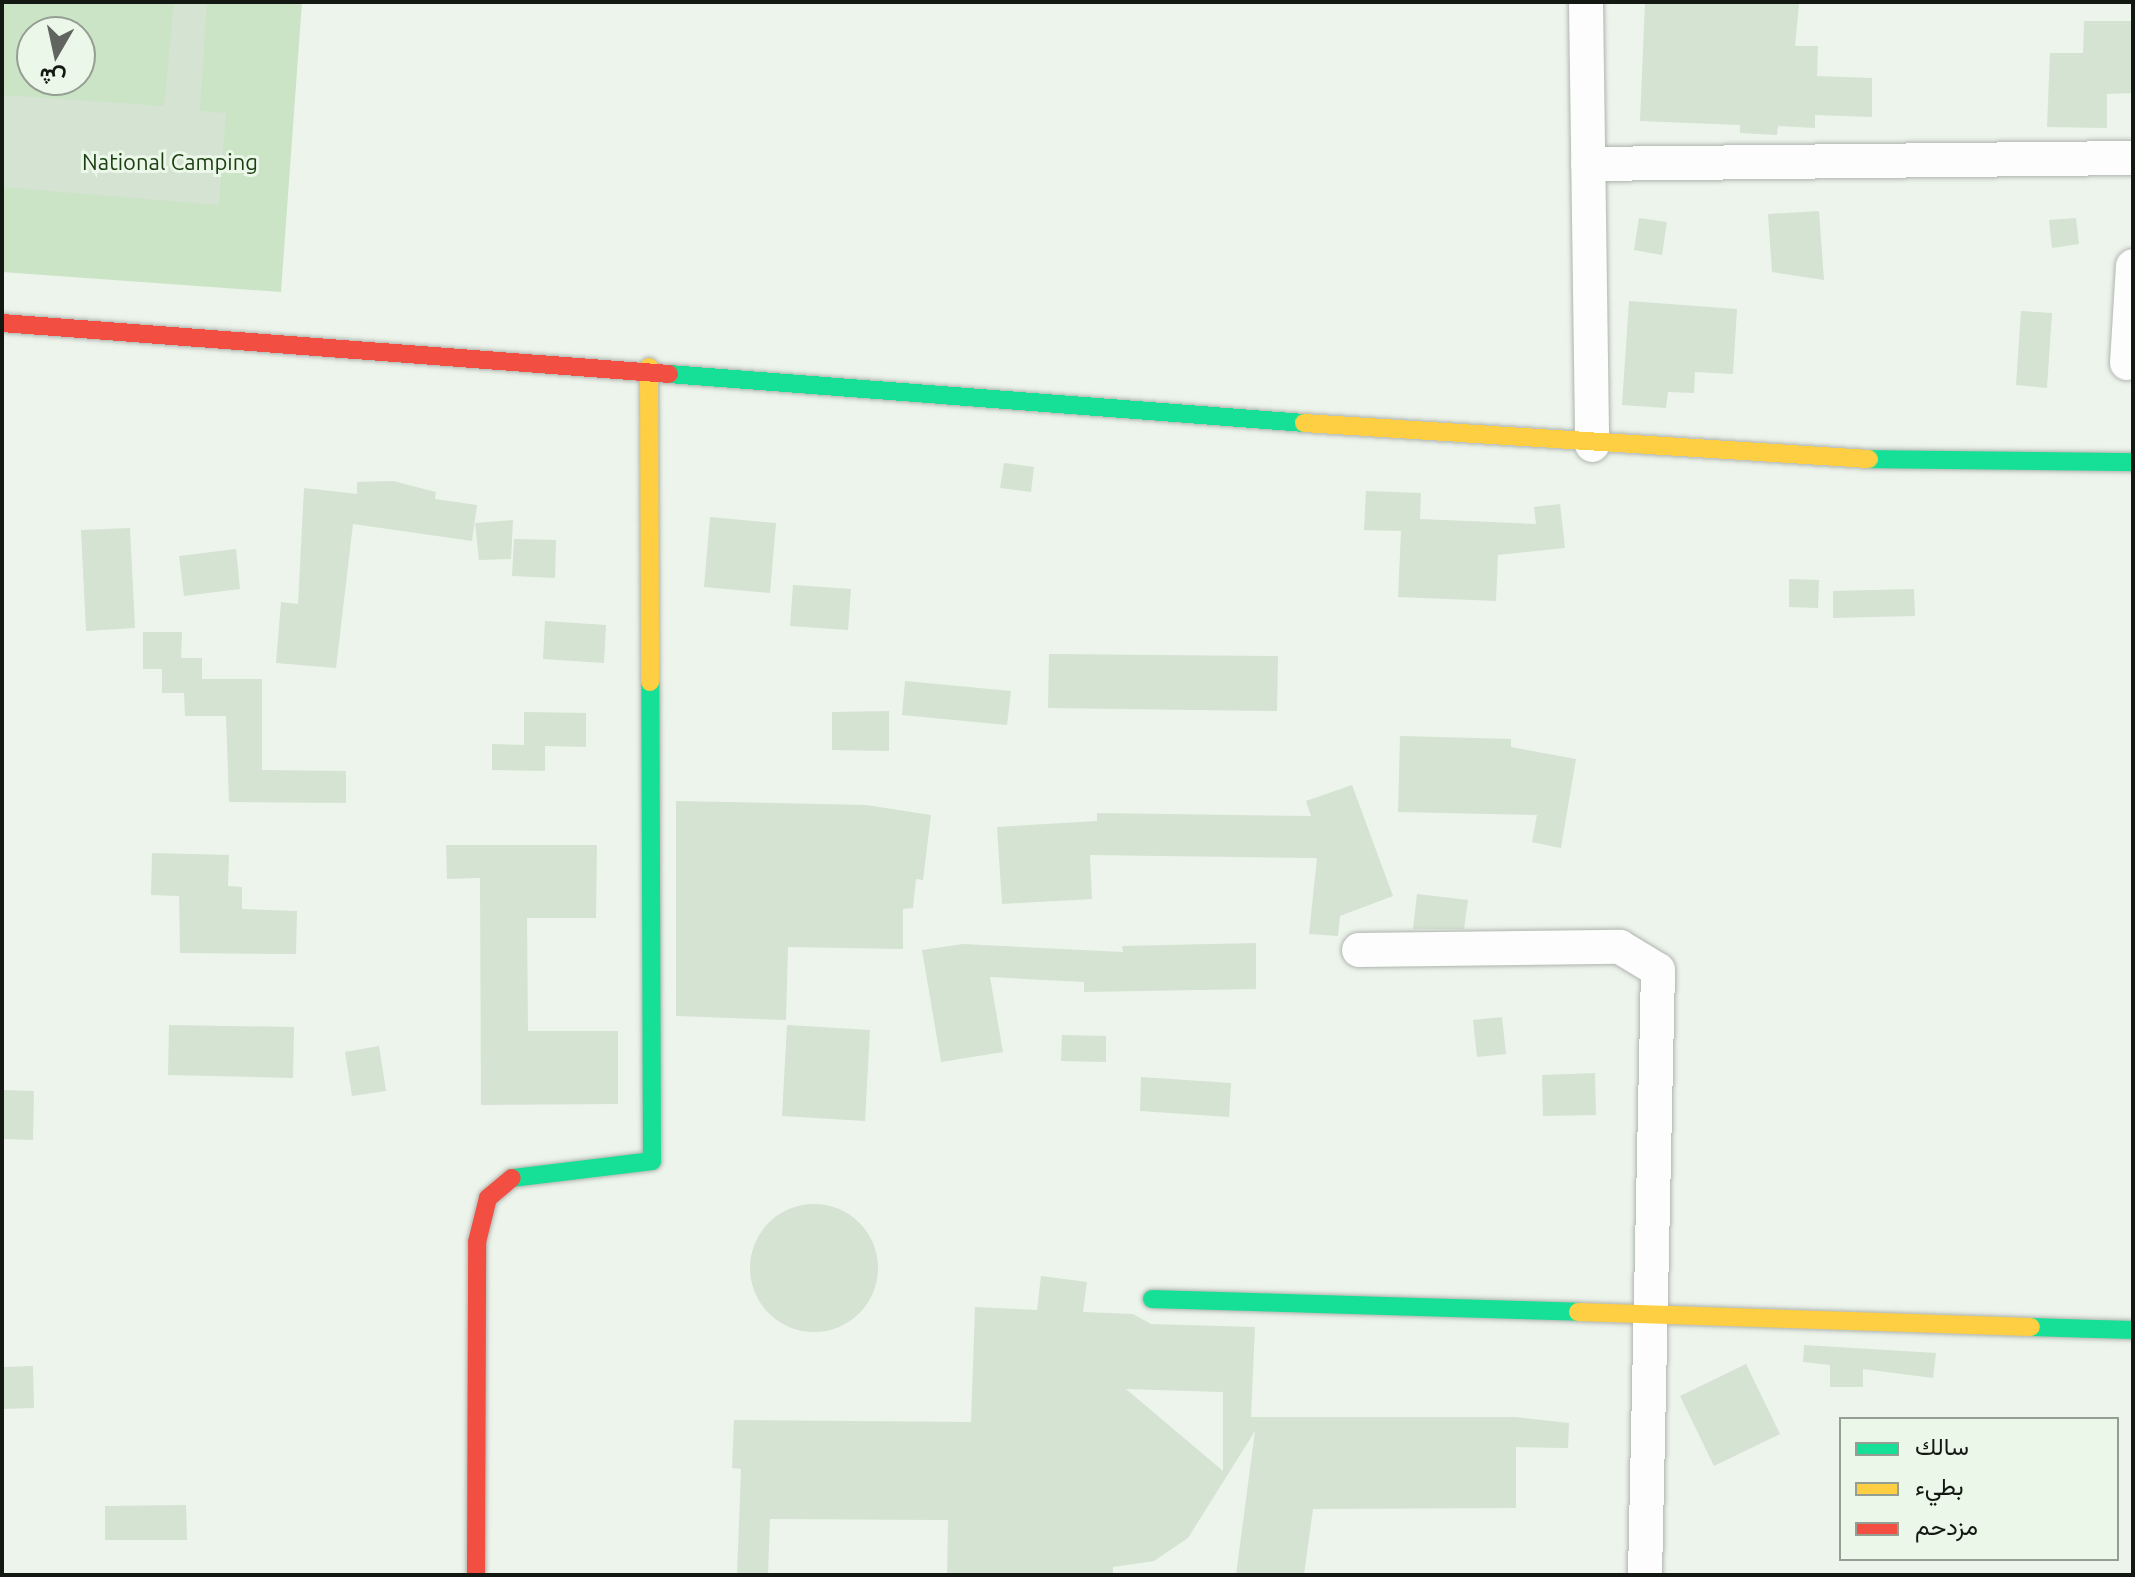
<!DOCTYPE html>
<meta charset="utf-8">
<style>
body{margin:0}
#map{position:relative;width:2135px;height:1577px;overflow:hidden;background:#edf4ec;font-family:Ubuntu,Vazirmatn,sans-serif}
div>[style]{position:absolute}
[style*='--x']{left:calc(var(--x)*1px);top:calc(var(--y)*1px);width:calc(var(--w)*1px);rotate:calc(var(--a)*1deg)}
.green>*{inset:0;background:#cbe4c6}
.building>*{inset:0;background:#d5e3d2}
.round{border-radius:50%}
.roads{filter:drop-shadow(0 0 2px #afb5ae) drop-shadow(0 0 2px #afb5ae)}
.street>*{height:34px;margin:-17px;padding:0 17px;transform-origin:17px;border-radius:17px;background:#fcfdfc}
.fast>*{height:18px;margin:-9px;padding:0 9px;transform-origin:9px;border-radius:9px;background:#16e098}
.slow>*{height:18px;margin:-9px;padding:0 9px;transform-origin:9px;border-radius:9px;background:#ffcf43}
.jam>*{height:18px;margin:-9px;padding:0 9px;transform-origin:9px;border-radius:9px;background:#f24e42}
span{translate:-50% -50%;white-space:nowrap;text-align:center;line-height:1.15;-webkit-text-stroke:6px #ebf7e8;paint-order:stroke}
.park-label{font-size:22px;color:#1b3e11}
.frame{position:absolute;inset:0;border:4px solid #141813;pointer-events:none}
.legend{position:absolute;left:1839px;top:1417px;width:280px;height:144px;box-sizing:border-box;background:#ebf7e8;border:2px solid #959e93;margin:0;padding:10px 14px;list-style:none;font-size:24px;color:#141813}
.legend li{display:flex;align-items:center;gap:16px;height:40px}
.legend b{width:40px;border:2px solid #959e93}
.north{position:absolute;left:16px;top:16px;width:80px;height:80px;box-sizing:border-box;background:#ebf7e8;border:2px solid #959e93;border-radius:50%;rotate:189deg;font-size:22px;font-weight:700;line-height:32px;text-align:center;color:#141813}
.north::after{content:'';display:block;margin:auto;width:28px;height:36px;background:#60655f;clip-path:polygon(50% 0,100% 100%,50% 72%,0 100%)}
</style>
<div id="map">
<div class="green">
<i style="clip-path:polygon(evenodd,2px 2px,302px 2px,281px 292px,2px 272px,2px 2px,32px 32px,80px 32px,80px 80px,32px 80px,32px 32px)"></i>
</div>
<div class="building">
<i style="clip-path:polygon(174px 2px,207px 2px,200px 111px,226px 113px,219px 205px,2px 187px,2px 95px,164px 106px)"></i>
<i style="clip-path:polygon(1645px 2px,1799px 4px,1795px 46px,1818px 46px,1817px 76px,1872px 78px,1872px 117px,1815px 115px,1815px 128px,1778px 126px,1777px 135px,1740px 133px,1740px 125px,1640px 121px)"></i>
<i style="clip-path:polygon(2084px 21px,2133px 21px,2133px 93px,2107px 94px,2107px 128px,2047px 127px,2050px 53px,2083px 53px)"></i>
<i style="clip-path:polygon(1819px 211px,1824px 280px,1772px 272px,1768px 214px)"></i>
<i style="clip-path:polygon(1639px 218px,1667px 222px,1662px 255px,1634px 250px)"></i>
<i style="clip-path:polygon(2076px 218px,2079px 244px,2052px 248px,2049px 220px)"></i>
<i style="clip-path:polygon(1629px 301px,1737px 309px,1733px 374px,1695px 372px,1694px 393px,1668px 392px,1666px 408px,1622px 405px)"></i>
<i style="clip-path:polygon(2021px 311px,2052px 313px,2047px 388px,2016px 385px)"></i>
<i style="clip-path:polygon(1004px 463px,1034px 467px,1031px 492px,1000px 488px)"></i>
<i style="clip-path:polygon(393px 481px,436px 492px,435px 499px,477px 505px,472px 541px,353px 524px,336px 668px,276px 663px,281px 602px,298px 604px,304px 488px,357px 494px,357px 482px)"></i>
<i style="clip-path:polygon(1366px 491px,1421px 493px,1420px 519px,1536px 524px,1534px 507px,1560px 504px,1565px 548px,1498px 555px,1496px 601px,1398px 597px,1401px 531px,1364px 530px)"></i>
<i style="clip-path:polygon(710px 517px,776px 523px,770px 593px,704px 587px)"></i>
<i style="clip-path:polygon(513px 520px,511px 559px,479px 560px,475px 523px)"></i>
<i style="clip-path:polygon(130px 528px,135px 628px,86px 631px,81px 530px)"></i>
<i style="clip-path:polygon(514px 539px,556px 540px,555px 578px,512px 576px)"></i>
<i style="clip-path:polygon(236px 549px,240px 589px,184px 596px,179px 556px)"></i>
<i style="clip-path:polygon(1789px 579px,1819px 580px,1818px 608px,1789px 607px)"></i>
<i style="clip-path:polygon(793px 585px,851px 589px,848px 630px,790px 626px)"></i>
<i style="clip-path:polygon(1914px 589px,1915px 616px,1833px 618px,1833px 591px)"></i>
<i style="clip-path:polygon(545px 621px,606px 625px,604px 663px,543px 659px)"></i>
<i style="clip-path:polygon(143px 632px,182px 632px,181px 658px,202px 658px,202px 679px,262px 679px,262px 770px,346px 771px,346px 803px,229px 802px,226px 716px,185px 716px,184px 693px,162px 693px,162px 669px,143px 669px)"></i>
<i style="clip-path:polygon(1049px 654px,1278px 656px,1277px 711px,1048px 708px)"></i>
<i style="clip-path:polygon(905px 681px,1011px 691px,1007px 725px,902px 715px)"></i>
<i style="clip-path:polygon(889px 711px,889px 751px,832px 750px,832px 712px)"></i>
<i style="clip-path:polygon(524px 712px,586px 713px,586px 747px,545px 746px,545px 771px,492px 770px,492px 744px,524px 745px)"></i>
<i style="clip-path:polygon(1400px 736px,1511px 739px,1511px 747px,1576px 759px,1561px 848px,1532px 842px,1537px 815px,1398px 812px)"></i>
<i style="clip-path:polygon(1352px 785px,1393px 896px,1340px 916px,1338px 936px,1309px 934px,1317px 858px,1090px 855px,1092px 899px,1002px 904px,997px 827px,1097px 821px,1097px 813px,1311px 816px,1306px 801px)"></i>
<i style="clip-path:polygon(676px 801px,866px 805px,931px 815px,923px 880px,916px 879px,913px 908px,903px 909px,903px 949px,788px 947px,786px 1020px,676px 1016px)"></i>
<i style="clip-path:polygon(446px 845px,597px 845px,596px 918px,527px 918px,528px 1031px,618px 1031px,618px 1104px,481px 1105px,480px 878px,447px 879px)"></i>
<i style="clip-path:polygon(152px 853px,229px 855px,228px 886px,242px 887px,242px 909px,297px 911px,296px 954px,180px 953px,179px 896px,151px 895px)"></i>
<i style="clip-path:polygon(1417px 894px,1468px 900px,1464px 929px,1413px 929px)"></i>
<i style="clip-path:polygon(1256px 943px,1256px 989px,1084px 992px,1084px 982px,990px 977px,1003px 1052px,941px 1062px,922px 950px,963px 944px,1123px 952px,1122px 946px)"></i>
<i style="clip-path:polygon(1502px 1017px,1506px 1054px,1477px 1057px,1473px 1020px)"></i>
<i style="clip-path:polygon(169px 1025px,294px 1027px,293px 1078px,168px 1075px)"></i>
<i style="clip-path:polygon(787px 1025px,870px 1030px,865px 1121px,782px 1116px)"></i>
<i style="clip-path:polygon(1062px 1035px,1106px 1036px,1106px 1062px,1061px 1061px)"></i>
<i style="clip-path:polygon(379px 1046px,386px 1091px,352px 1096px,345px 1052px)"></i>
<i style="clip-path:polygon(1595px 1073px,1596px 1115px,1543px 1116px,1542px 1075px)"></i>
<i style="clip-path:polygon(1141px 1077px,1231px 1083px,1229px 1117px,1140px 1111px)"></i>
<i style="clip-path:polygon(2px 1090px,34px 1091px,33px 1140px,2px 1139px)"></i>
<i class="round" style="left:750px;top:1204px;width:128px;height:128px"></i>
<i style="clip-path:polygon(evenodd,1041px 1276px,1087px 1282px,1083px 1312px,1133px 1314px,1151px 1324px,1255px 1327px,1251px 1417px,1516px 1417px,1569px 1423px,1568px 1448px,1516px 1447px,1516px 1508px,1313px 1509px,1304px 1575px,1236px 1575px,1255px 1431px,1188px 1538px,1154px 1561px,1113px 1567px,1113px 1575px,947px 1575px,948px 1520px,770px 1519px,768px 1575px,737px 1575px,741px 1469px,732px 1468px,734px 1420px,971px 1422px,975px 1307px,1037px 1310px,1041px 1276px,1126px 1389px,1223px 1392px,1223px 1471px,1126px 1389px)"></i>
<i style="clip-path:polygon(1804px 1345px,1936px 1353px,1933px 1378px,1863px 1369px,1863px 1387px,1830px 1387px,1830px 1365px,1803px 1362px)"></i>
<i style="clip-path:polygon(1746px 1364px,1780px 1434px,1714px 1466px,1680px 1396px)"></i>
<i style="clip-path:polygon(33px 1366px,34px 1408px,2px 1409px,2px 1367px)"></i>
<i style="clip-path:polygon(186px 1505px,187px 1540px,105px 1540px,105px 1506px)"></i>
</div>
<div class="roads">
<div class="street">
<i style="--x:1586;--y:2;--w:443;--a:89.2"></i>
<i style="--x:1588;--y:164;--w:545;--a:-0.63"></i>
<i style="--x:2127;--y:363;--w:97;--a:-86.5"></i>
<i style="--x:1359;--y:950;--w:261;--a:-0.7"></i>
<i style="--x:1620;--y:947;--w:44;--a:31.2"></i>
<i style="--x:1658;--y:970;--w:605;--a:91.23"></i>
</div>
<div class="fast">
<i style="--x:669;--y:374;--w:637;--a:4.41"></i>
<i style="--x:1869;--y:459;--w:264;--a:0.7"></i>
<i style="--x:512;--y:1178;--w:141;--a:-6.9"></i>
<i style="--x:652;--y:1161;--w:479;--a:-90.2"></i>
<i style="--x:1152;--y:1299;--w:426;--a:1.7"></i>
<i style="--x:2031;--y:1327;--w:102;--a:1.7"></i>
</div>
<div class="slow">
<i style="--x:649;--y:367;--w:315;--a:89.8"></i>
<i style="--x:1304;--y:423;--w:566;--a:3.65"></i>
<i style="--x:1578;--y:1312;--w:453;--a:1.9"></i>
</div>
<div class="jam">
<i style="--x:2;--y:323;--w:669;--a:4.37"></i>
<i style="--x:476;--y:1575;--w:333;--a:-89.8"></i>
<i style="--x:477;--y:1242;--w:45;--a:-76"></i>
<i style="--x:488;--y:1198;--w:31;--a:-40"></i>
</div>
</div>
<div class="park-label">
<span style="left:170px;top:162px">National Camping</span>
</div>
<div class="frame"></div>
<ul class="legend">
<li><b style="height:10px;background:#16e098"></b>سالك</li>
<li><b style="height:10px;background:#ffcf43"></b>بطيء</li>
<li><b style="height:10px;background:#f24e42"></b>مزدحم</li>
</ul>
<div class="north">ش</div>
</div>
